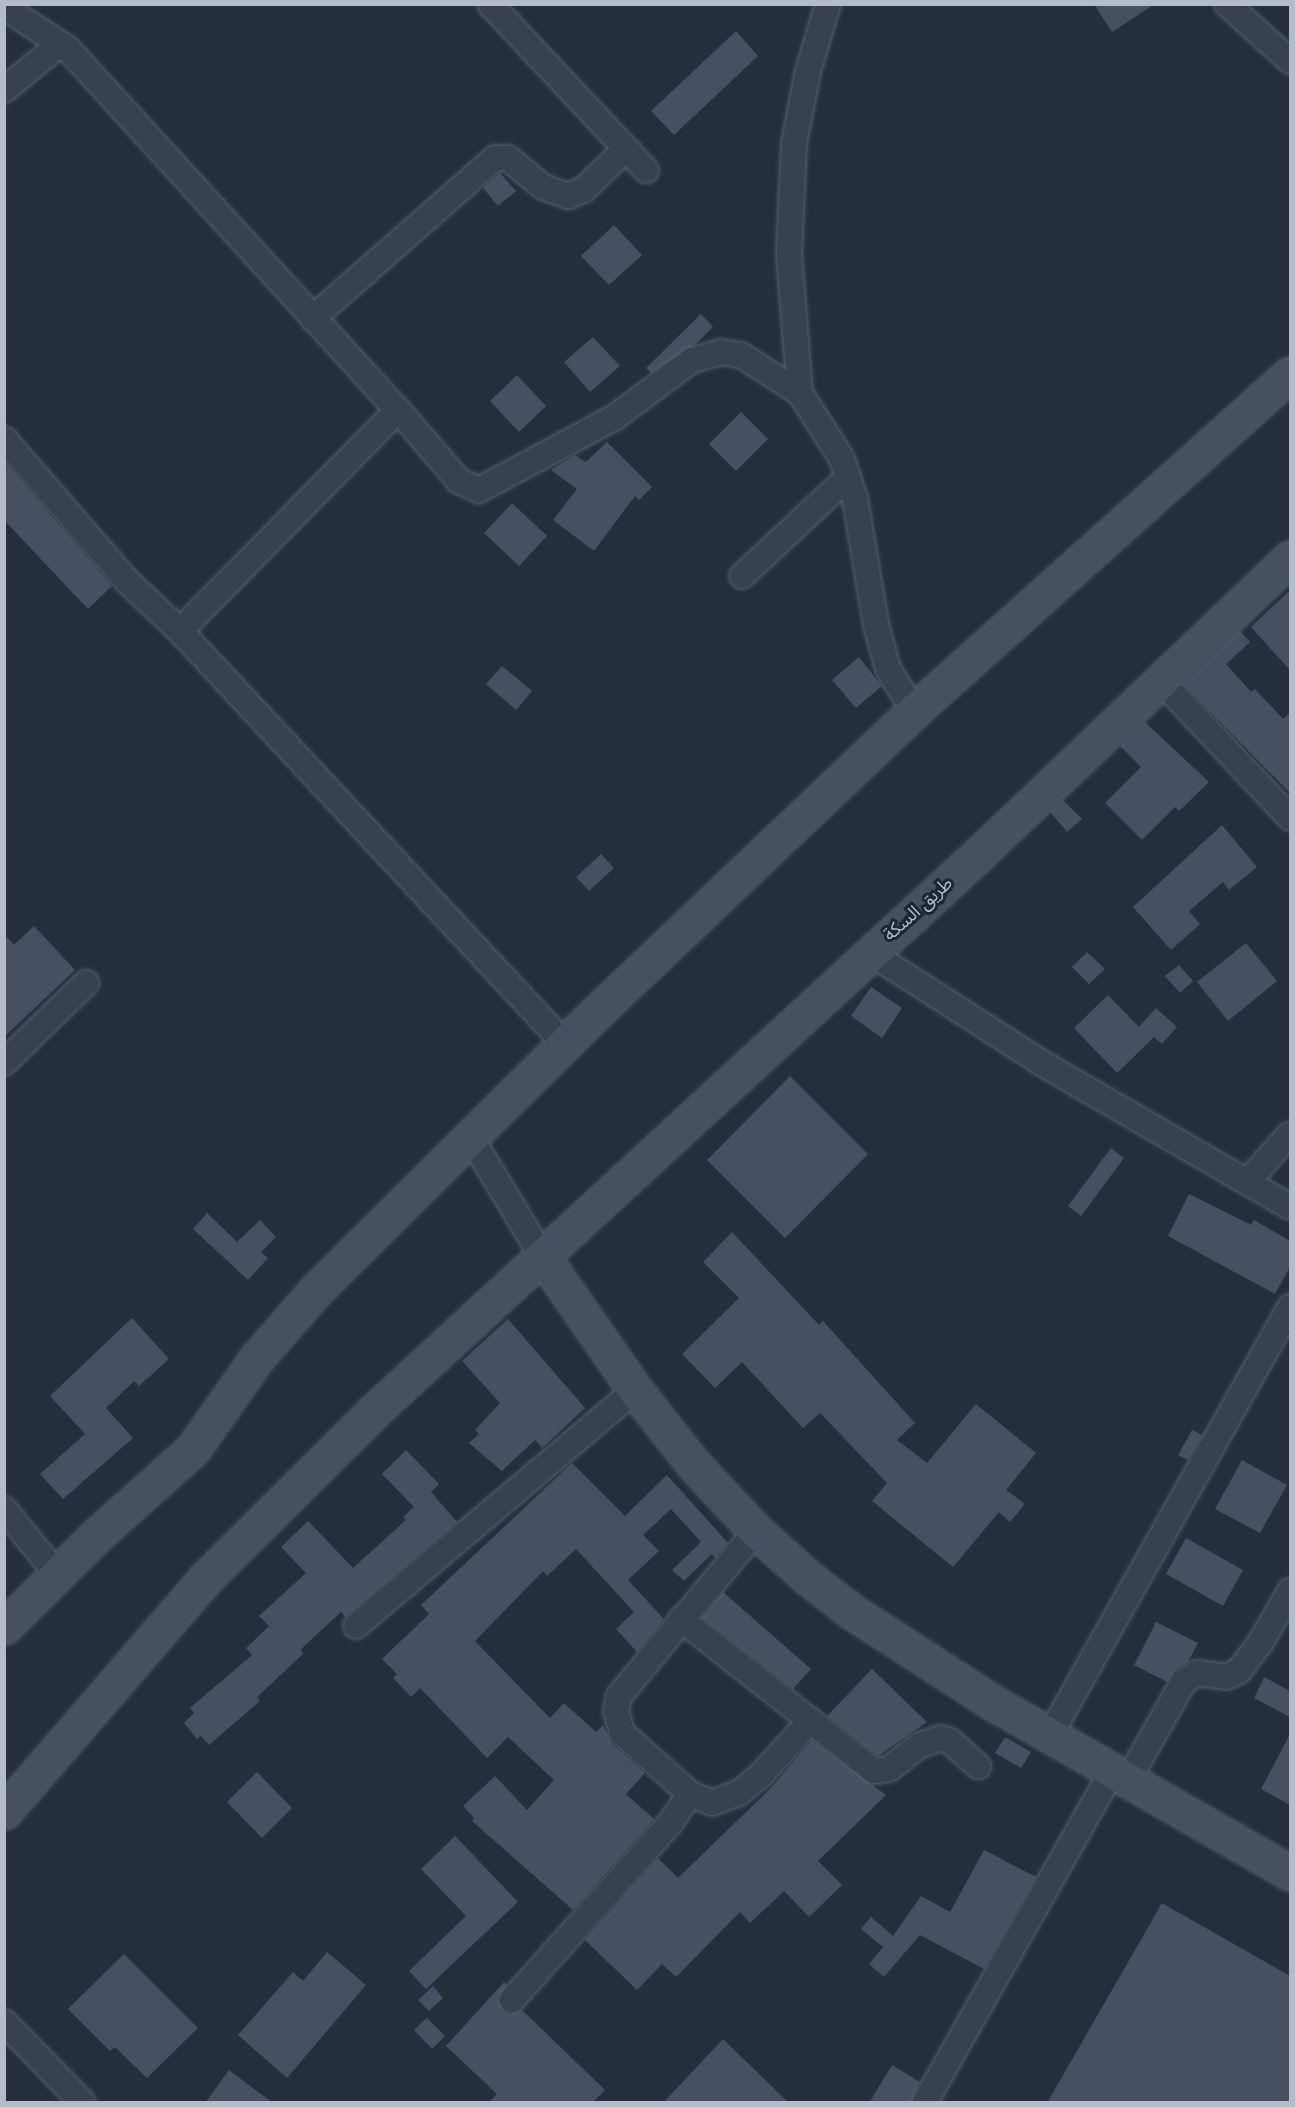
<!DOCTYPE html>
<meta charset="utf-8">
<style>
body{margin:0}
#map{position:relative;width:1295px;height:2107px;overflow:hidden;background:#242f3e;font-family:"Public Sans","Noto Sans Arabic",sans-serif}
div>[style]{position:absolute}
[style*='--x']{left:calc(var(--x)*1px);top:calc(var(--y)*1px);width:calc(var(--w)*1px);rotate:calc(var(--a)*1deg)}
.building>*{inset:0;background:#455162}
.roads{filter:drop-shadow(0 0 2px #565f6c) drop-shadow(0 0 2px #565f6c)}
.street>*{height:24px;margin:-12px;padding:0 12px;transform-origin:12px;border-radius:12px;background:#38414e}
.secondary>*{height:33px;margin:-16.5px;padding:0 16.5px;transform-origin:16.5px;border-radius:16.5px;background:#465061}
span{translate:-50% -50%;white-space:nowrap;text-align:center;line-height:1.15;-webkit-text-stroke:6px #1d2633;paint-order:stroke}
.street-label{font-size:18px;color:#b4bcc9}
.frame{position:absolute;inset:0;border:6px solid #b4bcc9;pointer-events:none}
</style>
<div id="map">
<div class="building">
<i style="clip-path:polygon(1094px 4px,1155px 4px,1112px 32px)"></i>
<i style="clip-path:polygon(736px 31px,758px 56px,674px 135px,651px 111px)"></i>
<i style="clip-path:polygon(500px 173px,516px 191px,498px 206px,483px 188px)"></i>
<i style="clip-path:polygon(614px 225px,642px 255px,609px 285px,581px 256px)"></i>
<i style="clip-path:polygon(701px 314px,713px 327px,696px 344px,651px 373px,646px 368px)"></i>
<i style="clip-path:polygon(593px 337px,620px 366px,590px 392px,564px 362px)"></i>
<i style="clip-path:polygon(517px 375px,546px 406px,519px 432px,490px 401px)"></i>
<i style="clip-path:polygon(741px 412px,768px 439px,736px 471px,709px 444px)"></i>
<i style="clip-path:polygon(607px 442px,652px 487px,639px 500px,635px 496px,594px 551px,553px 520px,577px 489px,551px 470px,575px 455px,586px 462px)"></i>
<i style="clip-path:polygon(4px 461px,112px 586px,88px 609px,4px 520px)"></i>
<i style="clip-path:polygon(512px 503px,547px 536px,519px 566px,484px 533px)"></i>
<i style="clip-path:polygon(1290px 590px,1290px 670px,1251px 627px)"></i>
<i style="clip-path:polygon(1240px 631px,1250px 642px,1226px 664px,1251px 692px,1255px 689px,1283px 719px,1290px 712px,1290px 793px,1184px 685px)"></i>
<i style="clip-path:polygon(859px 657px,882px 686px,856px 708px,832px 680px)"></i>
<i style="clip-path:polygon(502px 666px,532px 691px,516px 710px,486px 684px)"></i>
<i style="clip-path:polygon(1145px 722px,1209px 782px,1179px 811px,1175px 807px,1142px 840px,1105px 803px,1141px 767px,1120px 746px)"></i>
<i style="clip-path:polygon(1063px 800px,1082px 819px,1067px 832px,1050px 812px)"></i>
<i style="clip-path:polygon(1222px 825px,1257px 867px,1229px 890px,1223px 882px,1189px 911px,1200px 924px,1171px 950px,1133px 907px)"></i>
<i style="clip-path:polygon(601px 854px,614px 868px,589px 891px,576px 877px)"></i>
<i style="clip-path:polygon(34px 926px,75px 970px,4px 1037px,4px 934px,14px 945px)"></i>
<i style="clip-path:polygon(1246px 943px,1277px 981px,1228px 1021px,1197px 982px)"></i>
<i style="clip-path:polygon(1087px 952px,1105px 969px,1089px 984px,1072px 967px)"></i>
<i style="clip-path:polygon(1179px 965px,1193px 981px,1180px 993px,1165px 976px)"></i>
<i style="clip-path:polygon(871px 987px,902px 1008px,882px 1038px,851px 1016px)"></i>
<i style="clip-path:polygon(1108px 995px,1139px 1027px,1156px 1008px,1177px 1027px,1162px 1044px,1154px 1037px,1117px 1073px,1074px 1028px)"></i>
<i style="clip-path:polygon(790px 1076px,868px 1154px,785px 1238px,707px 1160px)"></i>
<i style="clip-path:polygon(1111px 1148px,1124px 1158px,1081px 1216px,1068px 1206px)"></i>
<i style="clip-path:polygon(1189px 1194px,1251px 1225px,1254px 1220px,1290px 1241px,1290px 1267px,1275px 1294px,1168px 1236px)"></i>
<i style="clip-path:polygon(207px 1213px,237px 1242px,260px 1220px,276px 1237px,261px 1252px,268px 1258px,248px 1280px,193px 1229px)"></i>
<i style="clip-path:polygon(732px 1232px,819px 1325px,823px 1321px,915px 1423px,897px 1440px,927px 1463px,976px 1404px,1036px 1453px,1006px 1490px,1025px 1504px,1010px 1522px,999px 1512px,953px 1567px,872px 1501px,887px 1483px,820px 1413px,803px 1428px,742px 1362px,715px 1388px,682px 1354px,739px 1298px,703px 1262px)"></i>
<i style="clip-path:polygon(132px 1318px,169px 1359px,139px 1386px,134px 1381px,106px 1408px,133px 1438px,63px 1499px,40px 1474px,85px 1434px,50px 1396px)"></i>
<i style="clip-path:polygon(508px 1319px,585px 1408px,542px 1448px,535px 1440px,502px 1471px,469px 1443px,479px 1434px,475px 1430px,500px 1403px,462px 1361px)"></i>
<i style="clip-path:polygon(1192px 1430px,1202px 1435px,1188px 1460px,1178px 1455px)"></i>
<i style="clip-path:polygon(406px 1450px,439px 1484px,431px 1492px,457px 1522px,345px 1617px,341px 1612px,301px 1649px,303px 1654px,257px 1697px,260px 1701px,209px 1745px,201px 1736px,197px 1739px,184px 1723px,194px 1713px,190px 1708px,252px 1655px,246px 1648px,269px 1626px,259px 1616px,306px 1573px,281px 1547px,308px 1521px,353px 1568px,406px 1520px,403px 1517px,414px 1507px,382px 1474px)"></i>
<i style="clip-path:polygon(1242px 1460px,1287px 1485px,1260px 1533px,1215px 1509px)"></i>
<i style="clip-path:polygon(572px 1463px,625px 1516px,667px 1475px,728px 1543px,715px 1558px,712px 1554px,684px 1581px,672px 1570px,701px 1542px,671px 1509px,643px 1535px,659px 1551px,628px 1580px,664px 1619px,637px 1652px,616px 1629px,634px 1612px,576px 1549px,547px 1576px,543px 1571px,475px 1641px,550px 1718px,564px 1703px,596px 1732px,603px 1725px,612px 1744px,645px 1773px,626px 1794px,654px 1819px,573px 1910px,472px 1821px,474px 1818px,463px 1806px,495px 1776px,527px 1810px,554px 1780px,508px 1737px,487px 1758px,420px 1688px,411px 1697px,393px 1678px,397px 1674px,382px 1659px,429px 1614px,421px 1605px)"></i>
<i style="clip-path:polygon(1186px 1538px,1243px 1570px,1223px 1606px,1166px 1574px)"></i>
<i style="clip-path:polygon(723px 1592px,811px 1669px,793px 1689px,702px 1618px)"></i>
<i style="clip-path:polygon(1156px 1622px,1198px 1643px,1188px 1662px,1176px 1669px,1167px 1682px,1134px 1665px)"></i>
<i style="clip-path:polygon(872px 1669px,927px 1722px,878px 1756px,827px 1716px)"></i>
<i style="clip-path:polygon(1264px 1677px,1290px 1691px,1290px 1717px,1254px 1698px)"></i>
<i style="clip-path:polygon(1290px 1734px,1290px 1805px,1261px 1789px)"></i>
<i style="clip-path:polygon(1005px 1737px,1031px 1752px,1021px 1768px,995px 1753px)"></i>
<i style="clip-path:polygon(812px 1740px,886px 1795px,818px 1861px,842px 1885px,809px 1917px,784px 1891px,750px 1923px,740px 1912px,676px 1977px,662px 1964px,637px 1990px,585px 1940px,658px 1858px,678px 1878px,770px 1789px)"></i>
<i style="clip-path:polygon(257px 1772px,292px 1808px,262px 1838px,227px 1802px)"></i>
<i style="clip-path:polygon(455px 1836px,518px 1902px,426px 1989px,409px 1971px,466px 1916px,421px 1869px)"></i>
<i style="clip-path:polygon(984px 1850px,1036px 1877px,984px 1969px,920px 1935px,884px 1977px,869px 1964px,883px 1947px,861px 1929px,871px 1917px,893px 1936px,921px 1896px,950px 1912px)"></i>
<i style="clip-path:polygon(1162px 1903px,1290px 1976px,1290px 2103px,1047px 2103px)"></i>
<i style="clip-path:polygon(327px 1952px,366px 1985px,287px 2078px,238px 2035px,293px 1972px,303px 1981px)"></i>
<i style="clip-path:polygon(124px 1954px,198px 2028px,147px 2078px,115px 2047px,110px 2051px,68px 2009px)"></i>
<i style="clip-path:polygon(504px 1982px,507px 1985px,498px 1998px,502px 2010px,510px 2014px,522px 2010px,605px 2090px,592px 2103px,488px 2103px,497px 2094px,446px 2046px)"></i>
<i style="clip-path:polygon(433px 1986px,443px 1998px,429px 2011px,418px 2000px)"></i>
<i style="clip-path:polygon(427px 2018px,445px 2036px,432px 2049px,414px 2030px)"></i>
<i style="clip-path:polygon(723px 2039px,789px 2103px,663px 2103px)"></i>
<i style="clip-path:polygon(892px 2065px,920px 2082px,911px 2103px,869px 2103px)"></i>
<i style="clip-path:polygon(229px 2070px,273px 2103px,205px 2103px)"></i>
</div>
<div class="roads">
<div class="street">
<i style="--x:490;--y:4;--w:228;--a:46.8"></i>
<i style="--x:828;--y:4;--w:70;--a:106.6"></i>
<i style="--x:808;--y:71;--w:74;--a:100.9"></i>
<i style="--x:794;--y:144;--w:110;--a:92.6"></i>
<i style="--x:789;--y:254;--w:139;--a:85.5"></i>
<i style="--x:800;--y:393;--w:78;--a:57.5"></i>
<i style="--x:842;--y:459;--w:42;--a:72"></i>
<i style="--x:855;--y:499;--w:128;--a:80.5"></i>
<i style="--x:876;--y:625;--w:46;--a:74.7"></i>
<i style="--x:888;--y:669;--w:49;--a:58.2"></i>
<i style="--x:1227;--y:4;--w:85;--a:42.1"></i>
<i style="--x:4;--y:7;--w:77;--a:33.3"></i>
<i style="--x:68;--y:49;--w:489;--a:47.6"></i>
<i style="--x:4;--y:90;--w:72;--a:-39.4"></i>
<i style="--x:313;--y:318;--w:242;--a:-41.3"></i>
<i style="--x:495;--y:158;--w:13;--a:0"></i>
<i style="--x:508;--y:158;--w:45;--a:39.6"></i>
<i style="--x:543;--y:187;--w:27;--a:20"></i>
<i style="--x:568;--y:196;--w:16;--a:-22"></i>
<i style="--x:583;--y:190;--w:59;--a:-43.6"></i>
<i style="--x:4;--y:439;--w:186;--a:49.1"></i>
<i style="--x:126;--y:580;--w:74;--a:43.4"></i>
<i style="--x:180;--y:631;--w:565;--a:47.01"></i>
<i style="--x:742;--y:576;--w:145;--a:-43"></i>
<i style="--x:180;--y:631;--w:310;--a:-45.4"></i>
<i style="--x:398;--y:410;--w:94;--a:49.3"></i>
<i style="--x:459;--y:481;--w:22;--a:24"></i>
<i style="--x:479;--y:490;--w:154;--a:-28.2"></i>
<i style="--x:615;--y:417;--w:96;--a:-36.5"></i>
<i style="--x:692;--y:360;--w:30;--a:-15"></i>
<i style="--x:721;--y:352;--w:20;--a:9"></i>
<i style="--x:741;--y:355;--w:70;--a:32.8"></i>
<i style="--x:1163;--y:683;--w:185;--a:46.7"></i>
<i style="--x:869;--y:952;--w:209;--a:32.7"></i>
<i style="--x:1045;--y:1065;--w:283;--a:30.1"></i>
<i style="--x:4;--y:1063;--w:115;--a:-44.3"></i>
<i style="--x:471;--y:1138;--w:141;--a:58.9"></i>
<i style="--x:1247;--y:1182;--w:64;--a:-48.1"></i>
<i style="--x:4;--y:1509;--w:84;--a:50.8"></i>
<i style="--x:681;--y:1619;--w:246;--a:38.2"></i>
<i style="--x:874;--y:1771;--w:15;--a:-8"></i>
<i style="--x:889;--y:1769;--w:39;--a:-38"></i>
<i style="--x:920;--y:1745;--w:22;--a:-18"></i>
<i style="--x:941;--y:1738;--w:9;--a:18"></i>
<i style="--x:950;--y:1741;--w:38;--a:42"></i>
<i style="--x:356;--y:1626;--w:365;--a:-40.2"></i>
<i style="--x:1050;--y:1735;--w:491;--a:-60.7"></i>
<i style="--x:1128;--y:1780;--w:114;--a:-60.5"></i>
<i style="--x:1184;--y:1681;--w:16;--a:-30"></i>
<i style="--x:1198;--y:1673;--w:28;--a:8"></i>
<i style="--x:1226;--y:1677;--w:14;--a:-25"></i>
<i style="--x:1239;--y:1671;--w:36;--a:-53"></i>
<i style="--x:1261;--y:1642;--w:59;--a:-60.4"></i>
<i style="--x:690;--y:1794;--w:24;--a:22"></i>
<i style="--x:712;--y:1803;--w:30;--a:-21"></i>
<i style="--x:740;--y:1792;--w:27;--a:-39"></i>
<i style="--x:761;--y:1775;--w:74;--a:-47.7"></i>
<i style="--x:512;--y:2000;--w:239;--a:-48.2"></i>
<i style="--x:671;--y:1822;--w:34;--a:-56"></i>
<i style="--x:690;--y:1794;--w:91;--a:-138.1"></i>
<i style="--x:622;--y:1733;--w:23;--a:-105"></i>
<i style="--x:616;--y:1711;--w:15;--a:-79"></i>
<i style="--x:619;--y:1696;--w:214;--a:-50.3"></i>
<i style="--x:4;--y:2022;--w:112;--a:45.7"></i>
<i style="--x:925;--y:2102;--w:380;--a:-60.5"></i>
</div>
<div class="secondary">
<i style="--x:544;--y:1259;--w:160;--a:55.2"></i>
<i style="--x:635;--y:1390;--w:95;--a:51.8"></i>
<i style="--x:694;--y:1465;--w:91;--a:46.8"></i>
<i style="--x:756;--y:1531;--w:69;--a:42"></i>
<i style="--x:807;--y:1577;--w:56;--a:37.7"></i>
<i style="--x:851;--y:1611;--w:166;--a:32.9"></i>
<i style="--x:990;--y:1701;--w:346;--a:29.8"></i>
<i style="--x:4;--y:1627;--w:132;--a:-44.7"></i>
<i style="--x:98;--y:1534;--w:127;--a:-41.8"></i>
<i style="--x:193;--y:1449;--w:110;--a:-55"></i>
<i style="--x:256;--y:1359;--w:93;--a:-48.9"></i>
<i style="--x:317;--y:1289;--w:395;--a:-44.7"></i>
<i style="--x:598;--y:1011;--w:436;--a:-43.5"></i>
<i style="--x:914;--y:711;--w:505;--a:-41.87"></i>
<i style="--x:4;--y:1812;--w:311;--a:-49.2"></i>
<i style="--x:207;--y:1577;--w:233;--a:-44.8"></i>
<i style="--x:372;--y:1413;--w:824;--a:-42.64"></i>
<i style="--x:978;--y:855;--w:431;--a:-43.6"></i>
</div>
</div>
<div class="street-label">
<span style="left:918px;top:909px;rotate:-42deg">طريق السكة</span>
</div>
<div class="frame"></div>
</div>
